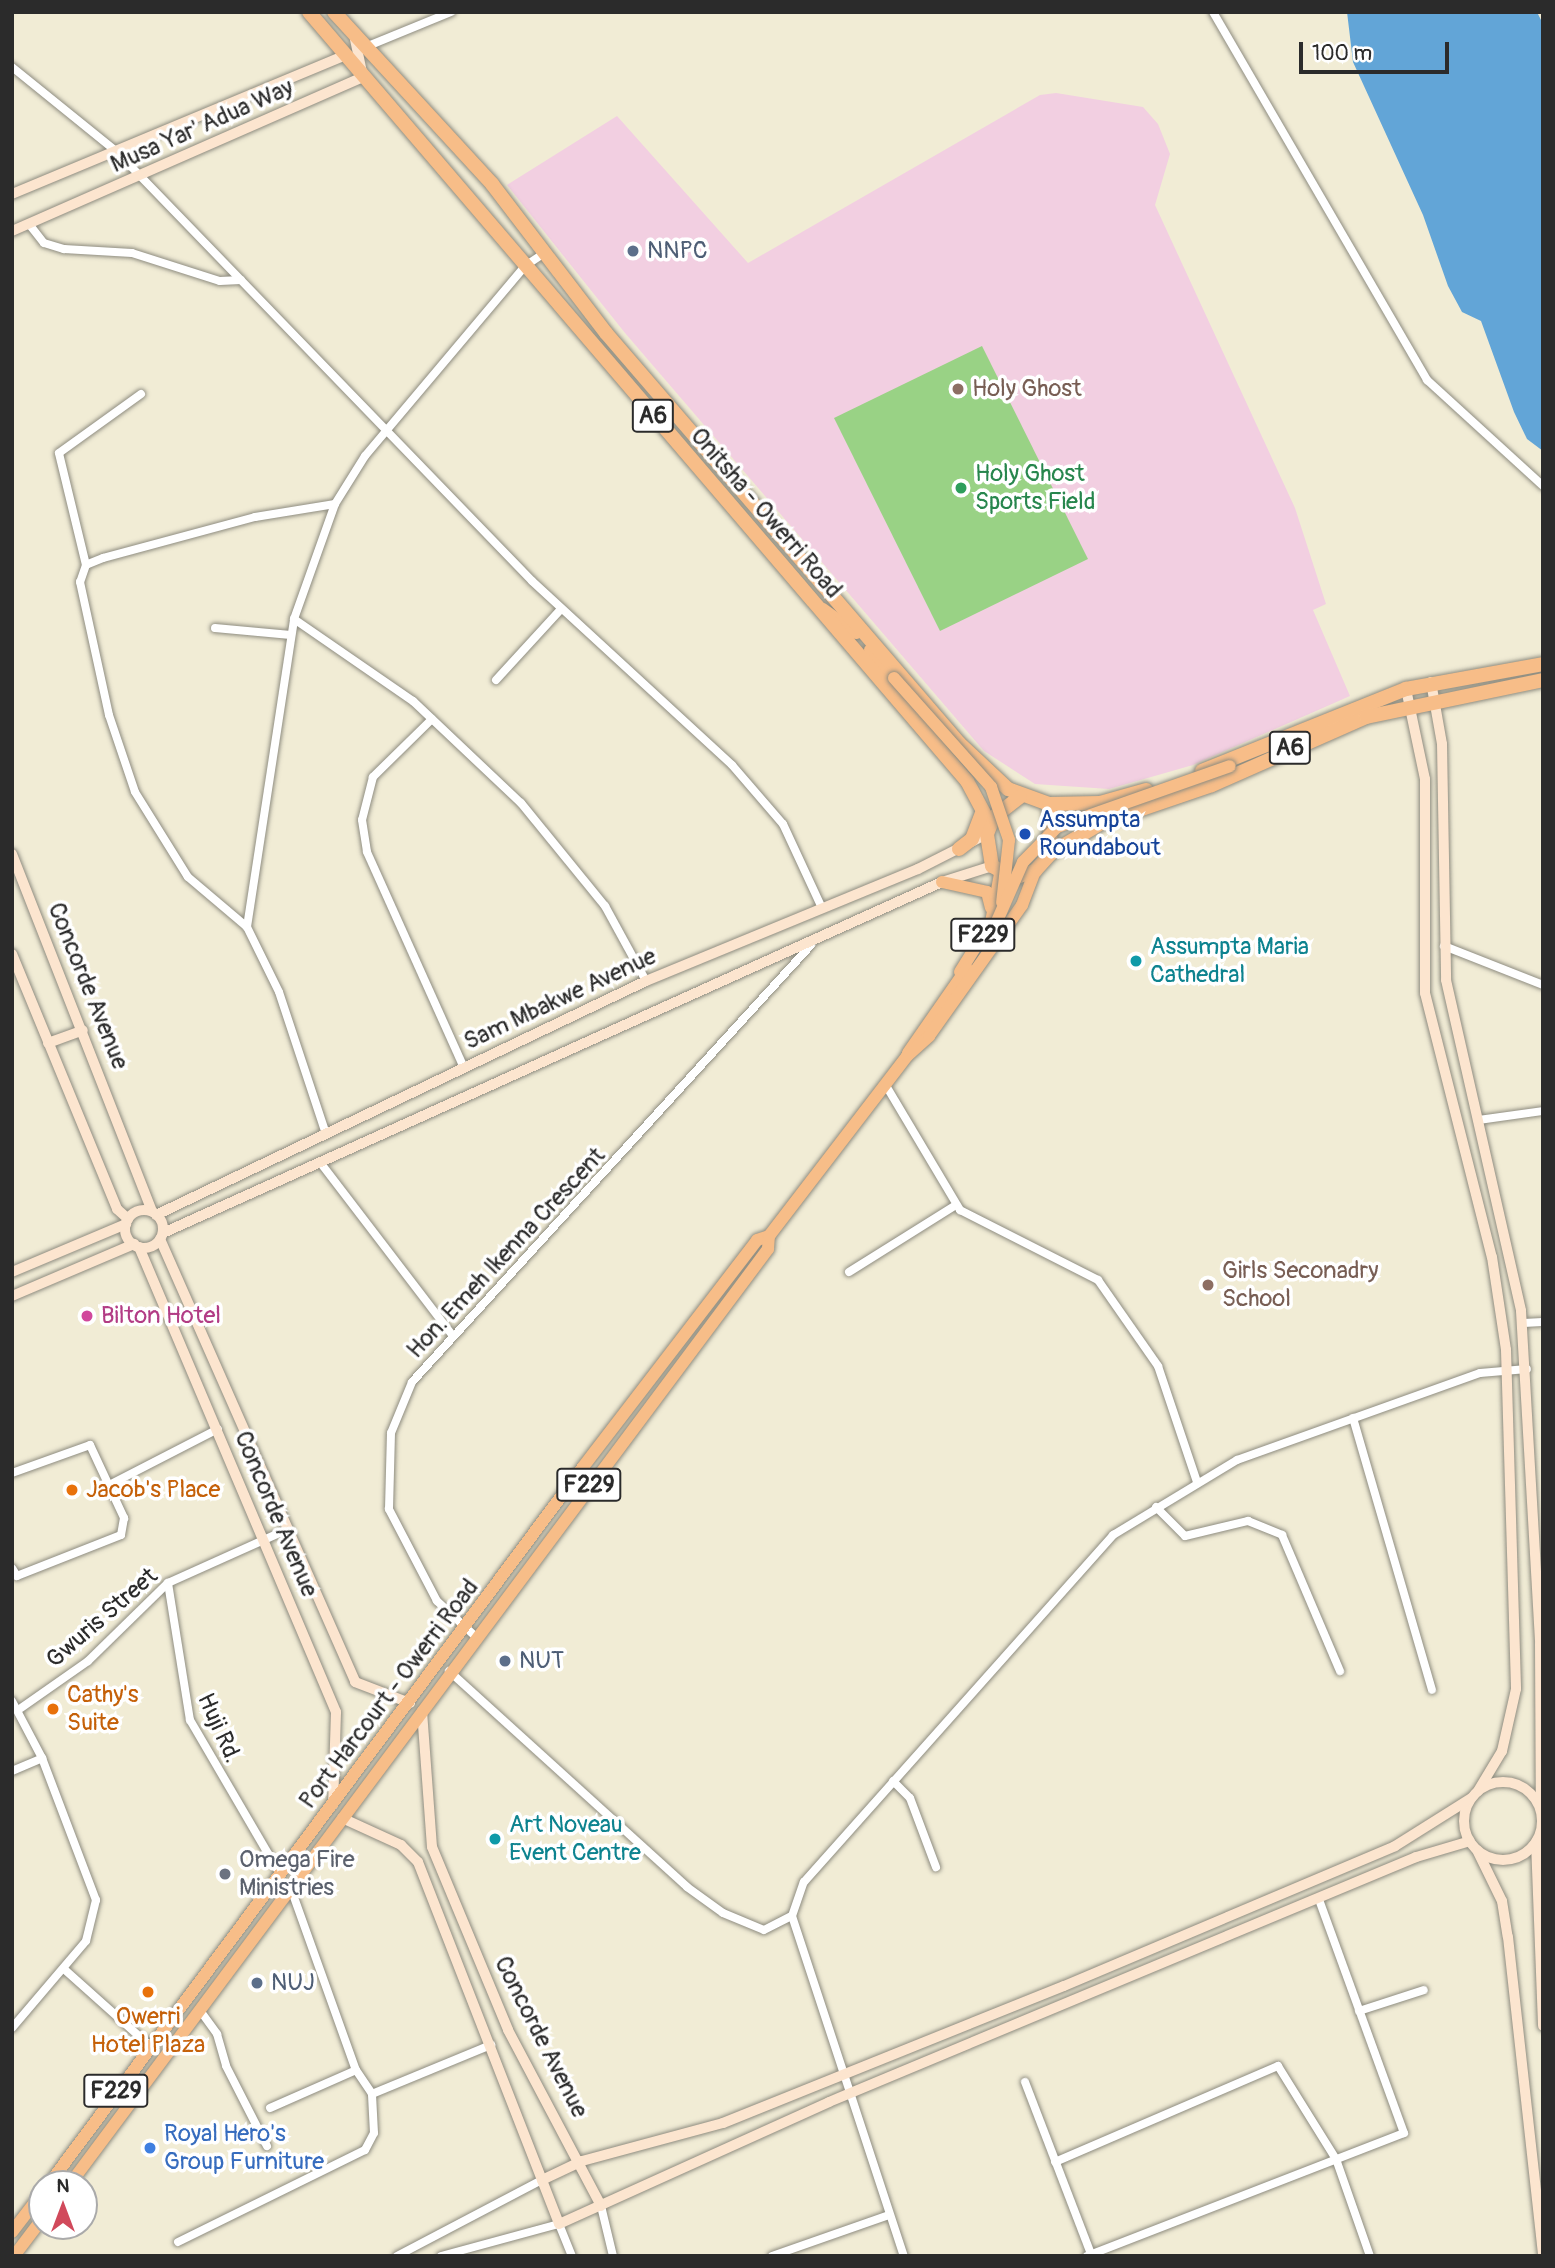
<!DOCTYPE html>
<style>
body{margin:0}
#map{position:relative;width:1555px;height:2268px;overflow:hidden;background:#f1ecd5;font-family:Pangolin,sans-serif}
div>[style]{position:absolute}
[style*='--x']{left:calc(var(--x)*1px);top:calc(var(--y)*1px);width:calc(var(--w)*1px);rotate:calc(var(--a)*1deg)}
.built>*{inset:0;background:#f2cfe1}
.green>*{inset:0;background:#99d285}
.water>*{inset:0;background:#62a5d7}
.roads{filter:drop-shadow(0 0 2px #8e8c80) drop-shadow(0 0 2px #8e8c80)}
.street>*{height:8px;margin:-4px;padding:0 4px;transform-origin:4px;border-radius:4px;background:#fff}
.secondary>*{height:10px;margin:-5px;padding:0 5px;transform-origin:5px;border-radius:5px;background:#fce5cf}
.secondary>.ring{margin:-5px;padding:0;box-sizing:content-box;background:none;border:10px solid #fce5cf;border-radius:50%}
.primary>*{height:12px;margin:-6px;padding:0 6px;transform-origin:6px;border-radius:6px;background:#f7bd88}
.highway>*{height:14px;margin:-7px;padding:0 7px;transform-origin:7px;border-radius:7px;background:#f7bd88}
.bridges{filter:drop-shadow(0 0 2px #8e8c80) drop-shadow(0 0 2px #8e8c80)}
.primary-bridge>*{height:12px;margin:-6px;padding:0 6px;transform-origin:6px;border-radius:6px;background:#f7bd88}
.dots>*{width:19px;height:19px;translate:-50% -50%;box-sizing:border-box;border:4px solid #fff;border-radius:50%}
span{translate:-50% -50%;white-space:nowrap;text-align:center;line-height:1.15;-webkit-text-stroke:7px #fff;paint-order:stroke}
.shield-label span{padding:2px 5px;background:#fff;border:2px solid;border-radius:5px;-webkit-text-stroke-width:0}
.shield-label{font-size:23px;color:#2b2b2b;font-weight:700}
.street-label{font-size:24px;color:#2b2b2b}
.service-label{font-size:24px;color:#4e5e75}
.left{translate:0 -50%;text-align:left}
.education-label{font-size:24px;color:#785e54}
.leisure-label{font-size:24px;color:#27864d}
.transit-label{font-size:24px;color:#164399}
.culture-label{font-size:24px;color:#0d838f}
.hotel-label{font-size:24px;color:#b23c85}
.food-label{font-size:24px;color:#c56008}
.worship-label{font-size:24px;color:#5b616d}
.shop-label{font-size:24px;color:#366cbe}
.frame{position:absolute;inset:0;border:14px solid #2b2b2b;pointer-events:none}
.north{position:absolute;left:28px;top:2170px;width:70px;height:70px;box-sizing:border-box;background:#fff;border:2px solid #aaa;border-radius:50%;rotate:0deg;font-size:19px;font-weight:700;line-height:28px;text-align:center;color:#2b2b2b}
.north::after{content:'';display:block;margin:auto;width:24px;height:32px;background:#d1495b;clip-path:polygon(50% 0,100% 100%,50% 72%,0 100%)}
.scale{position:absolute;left:1299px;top:42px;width:150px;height:32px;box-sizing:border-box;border:4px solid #2b2b2b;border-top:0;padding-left:9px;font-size:21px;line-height:24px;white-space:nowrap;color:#2b2b2b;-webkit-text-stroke:5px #fff;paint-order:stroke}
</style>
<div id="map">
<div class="built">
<i style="clip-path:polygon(1056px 93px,1143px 107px,1158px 124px,1170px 154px,1155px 205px,1295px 508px,1326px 604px,1313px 610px,1350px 696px,1193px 765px,1109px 789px,1035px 784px,984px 751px,625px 333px,507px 185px,617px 116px,748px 263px,1040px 95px)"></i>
</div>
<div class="green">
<i style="clip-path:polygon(982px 346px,1088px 559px,940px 631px,834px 418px)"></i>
</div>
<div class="water">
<i style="clip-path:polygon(1347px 12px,1537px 12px,1543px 24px,1543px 451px,1527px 439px,1514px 412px,1481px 321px,1462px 312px,1448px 286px,1423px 215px,1353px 62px)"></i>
</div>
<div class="roads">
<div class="street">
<i style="--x:1213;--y:12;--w:426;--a:59.8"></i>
<i style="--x:1427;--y:380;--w:157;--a:42.4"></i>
<i style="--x:368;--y:46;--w:90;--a:-22.3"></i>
<i style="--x:12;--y:67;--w:135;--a:39"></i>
<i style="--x:117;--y:152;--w:597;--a:45.95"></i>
<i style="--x:532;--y:581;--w:272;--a:42.6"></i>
<i style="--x:732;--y:765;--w:78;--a:49.2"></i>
<i style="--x:783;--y:824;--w:93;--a:65.1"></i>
<i style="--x:29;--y:224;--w:24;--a:52"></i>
<i style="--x:44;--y:243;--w:21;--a:17"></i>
<i style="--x:64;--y:249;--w:68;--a:3.4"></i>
<i style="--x:132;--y:253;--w:92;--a:17.7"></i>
<i style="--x:220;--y:281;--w:21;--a:-3"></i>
<i style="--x:335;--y:504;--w:57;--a:-58"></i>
<i style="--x:365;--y:456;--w:248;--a:-49.9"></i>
<i style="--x:525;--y:266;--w:22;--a:-34"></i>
<i style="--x:86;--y:565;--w:115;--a:-103.6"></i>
<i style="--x:59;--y:453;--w:101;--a:-35.7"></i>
<i style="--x:294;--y:619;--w:145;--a:34.6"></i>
<i style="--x:413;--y:701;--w:149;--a:43.4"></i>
<i style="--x:521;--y:803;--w:133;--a:50.8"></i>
<i style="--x:605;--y:906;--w:85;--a:61.3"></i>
<i style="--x:215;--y:628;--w:76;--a:5.3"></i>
<i style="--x:496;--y:680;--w:96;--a:-47.5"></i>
<i style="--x:432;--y:719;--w:83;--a:135.5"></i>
<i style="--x:373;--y:777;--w:44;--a:104.3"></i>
<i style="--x:362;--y:820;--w:32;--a:81"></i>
<i style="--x:367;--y:852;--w:235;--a:65.8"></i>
<i style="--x:247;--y:927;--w:312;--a:-81.3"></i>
<i style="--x:294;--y:619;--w:122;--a:-70.4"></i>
<i style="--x:335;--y:504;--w:81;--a:170.8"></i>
<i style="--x:255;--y:517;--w:157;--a:164.9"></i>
<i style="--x:103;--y:558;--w:18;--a:158"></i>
<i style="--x:86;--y:565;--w:18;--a:109"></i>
<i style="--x:80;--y:582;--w:136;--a:77.7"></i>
<i style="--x:109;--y:715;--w:81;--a:71.3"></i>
<i style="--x:135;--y:792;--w:100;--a:58.1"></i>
<i style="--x:188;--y:877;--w:77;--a:40.3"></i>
<i style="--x:247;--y:927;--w:72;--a:63.8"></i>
<i style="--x:279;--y:992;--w:146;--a:71.7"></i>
<i style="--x:1444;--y:946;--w:106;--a:21.5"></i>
<i style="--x:885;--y:1084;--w:147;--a:59.2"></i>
<i style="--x:960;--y:1210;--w:155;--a:26.9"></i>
<i style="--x:1098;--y:1280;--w:105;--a:55.1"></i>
<i style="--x:1158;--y:1366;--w:122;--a:71.4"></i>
<i style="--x:1479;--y:1120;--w:65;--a:-8"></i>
<i style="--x:323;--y:1166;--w:213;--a:52.6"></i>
<i style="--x:849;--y:1272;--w:126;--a:-32.1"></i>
<i style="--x:1523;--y:1323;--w:20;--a:-3"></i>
<i style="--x:1353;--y:1418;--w:283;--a:73.8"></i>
<i style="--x:12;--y:1473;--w:83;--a:-19.7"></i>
<i style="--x:90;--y:1445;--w:81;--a:65"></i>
<i style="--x:124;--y:1518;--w:17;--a:100"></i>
<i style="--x:121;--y:1535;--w:112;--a:158.5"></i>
<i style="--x:17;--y:1576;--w:9;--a:-122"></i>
<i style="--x:113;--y:1483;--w:118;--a:-27.2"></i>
<i style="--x:1156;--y:1507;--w:41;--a:45"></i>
<i style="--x:1185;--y:1536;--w:65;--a:-13.4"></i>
<i style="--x:1248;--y:1521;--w:37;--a:22"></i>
<i style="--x:1282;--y:1535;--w:148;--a:66.9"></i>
<i style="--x:168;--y:1583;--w:139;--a:80.9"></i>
<i style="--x:190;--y:1720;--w:178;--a:59.7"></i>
<i style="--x:475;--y:1636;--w:52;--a:-137.4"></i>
<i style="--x:437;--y:1601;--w:104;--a:-117.6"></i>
<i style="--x:389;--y:1509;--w:76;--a:-88.5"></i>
<i style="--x:391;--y:1433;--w:55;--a:-67.6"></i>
<i style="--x:412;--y:1382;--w:592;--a:-47.6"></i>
<i style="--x:449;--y:1671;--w:321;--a:42.2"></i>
<i style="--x:687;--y:1887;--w:44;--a:35.8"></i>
<i style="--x:723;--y:1913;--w:44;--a:22.5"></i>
<i style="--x:764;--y:1930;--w:31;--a:-27"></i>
<i style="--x:792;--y:1916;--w:36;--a:-71"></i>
<i style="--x:804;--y:1882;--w:465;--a:-48.3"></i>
<i style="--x:1113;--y:1535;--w:145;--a:-31.2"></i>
<i style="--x:1237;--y:1460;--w:258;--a:-19.7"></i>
<i style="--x:1480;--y:1373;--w:47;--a:-4.9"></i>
<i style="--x:12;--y:1701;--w:64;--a:62.2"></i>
<i style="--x:42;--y:1758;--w:152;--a:69.2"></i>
<i style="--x:96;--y:1900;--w:42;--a:103.7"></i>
<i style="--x:86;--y:1941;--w:114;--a:130.4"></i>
<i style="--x:21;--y:1708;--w:82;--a:-35"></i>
<i style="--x:88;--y:1661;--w:112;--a:-44.3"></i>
<i style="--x:168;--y:1583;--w:132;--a:-24.2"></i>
<i style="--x:12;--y:1771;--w:33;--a:-23"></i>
<i style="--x:893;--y:1781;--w:24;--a:45"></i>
<i style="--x:910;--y:1798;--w:74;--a:69.4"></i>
<i style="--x:290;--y:1886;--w:195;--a:70.3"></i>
<i style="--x:356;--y:2070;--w:29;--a:56"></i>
<i style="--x:792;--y:1916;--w:358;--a:71.8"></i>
<i style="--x:64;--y:1969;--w:114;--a:41.8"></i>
<i style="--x:199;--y:2009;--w:31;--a:54"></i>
<i style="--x:217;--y:2034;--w:33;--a:74"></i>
<i style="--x:226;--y:2066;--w:90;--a:62.9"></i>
<i style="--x:1359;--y:2011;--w:68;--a:-17.9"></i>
<i style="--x:1025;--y:2082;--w:184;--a:69"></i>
<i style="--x:270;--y:2108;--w:94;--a:-23.8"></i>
<i style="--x:1055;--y:2162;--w:243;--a:-23.3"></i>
<i style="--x:1278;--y:2066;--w:110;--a:58.1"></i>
<i style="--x:1336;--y:2159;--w:103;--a:70.7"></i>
<i style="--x:601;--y:2206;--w:51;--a:76.5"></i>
<i style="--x:178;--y:2242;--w:208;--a:-26.2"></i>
<i style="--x:365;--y:2150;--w:19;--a:-62"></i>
<i style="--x:374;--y:2133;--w:39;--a:-93"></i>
<i style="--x:372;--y:2094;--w:129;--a:-22.4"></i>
<i style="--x:397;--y:2256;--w:164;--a:-27.7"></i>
<i style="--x:441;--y:2256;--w:122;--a:-15.2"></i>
<i style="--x:559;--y:2224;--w:35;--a:68"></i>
<i style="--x:772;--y:2256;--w:124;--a:-19.3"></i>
<i style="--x:1087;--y:2256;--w:340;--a:-21.2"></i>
<i style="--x:1404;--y:2133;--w:249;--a:-110"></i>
</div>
<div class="secondary">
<i style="--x:12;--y:194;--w:362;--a:-22.6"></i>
<i style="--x:12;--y:231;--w:383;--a:-23.7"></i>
<i style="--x:363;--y:77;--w:40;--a:-102"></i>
<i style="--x:1431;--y:682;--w:63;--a:79.9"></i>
<i style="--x:1442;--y:744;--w:236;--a:89"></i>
<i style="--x:1446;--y:980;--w:339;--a:77.2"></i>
<i style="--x:1521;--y:1311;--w:334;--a:86.7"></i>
<i style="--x:1540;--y:1644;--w:166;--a:89.7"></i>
<i style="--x:1406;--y:689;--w:92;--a:78.1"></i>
<i style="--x:1425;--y:779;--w:214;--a:90"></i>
<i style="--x:1425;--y:993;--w:272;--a:75.8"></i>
<i style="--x:1492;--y:1257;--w:94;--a:81.4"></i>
<i style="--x:1506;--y:1350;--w:339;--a:88.3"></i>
<i style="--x:1516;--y:1689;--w:64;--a:102.7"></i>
<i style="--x:1502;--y:1751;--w:47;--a:121"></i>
<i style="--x:12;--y:854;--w:384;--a:68.6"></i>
<i style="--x:12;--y:954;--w:276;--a:67.6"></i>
<i style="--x:117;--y:1209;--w:15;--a:42"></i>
<i style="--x:48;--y:1043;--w:37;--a:-20"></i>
<i class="ring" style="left:125px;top:1210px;width:28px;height:28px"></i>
<i style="--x:156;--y:1215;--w:543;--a:-25.53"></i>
<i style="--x:646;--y:981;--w:294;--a:-22.4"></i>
<i style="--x:918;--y:869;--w:77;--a:-26.9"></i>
<i style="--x:163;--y:1233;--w:854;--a:-24.26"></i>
<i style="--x:942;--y:882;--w:52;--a:-17.7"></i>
<i style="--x:160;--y:1239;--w:484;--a:66.2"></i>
<i style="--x:355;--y:1682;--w:59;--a:20.9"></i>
<i style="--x:139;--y:1247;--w:505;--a:67.04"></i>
<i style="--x:336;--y:1712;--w:93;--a:91.8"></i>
<i style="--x:12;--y:1272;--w:124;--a:-22.8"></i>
<i style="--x:12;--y:1296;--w:133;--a:-23.1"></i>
<i style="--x:422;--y:1711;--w:136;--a:85.8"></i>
<i style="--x:432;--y:1847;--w:198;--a:67.4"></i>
<i style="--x:508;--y:2030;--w:199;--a:62.1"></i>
<i class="ring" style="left:1464px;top:1782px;width:68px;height:68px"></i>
<i style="--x:342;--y:1818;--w:65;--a:24.6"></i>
<i style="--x:401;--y:1845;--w:24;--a:45"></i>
<i style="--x:418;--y:1862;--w:388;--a:68.7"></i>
<i style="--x:559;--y:2224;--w:296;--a:-24.3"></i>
<i style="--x:829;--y:2102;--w:636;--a:-22.65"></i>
<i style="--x:1416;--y:1857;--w:56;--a:-16.5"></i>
<i style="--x:1536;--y:1842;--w:184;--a:87.8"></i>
<i style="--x:1477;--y:1850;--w:57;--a:63.9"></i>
<i style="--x:1502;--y:1901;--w:36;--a:81"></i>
<i style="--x:1508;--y:1937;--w:321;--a:83.7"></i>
<i style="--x:542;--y:2180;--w:44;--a:-25.4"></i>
<i style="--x:582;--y:2161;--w:146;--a:-15.1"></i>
<i style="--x:723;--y:2123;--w:367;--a:-21.9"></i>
<i style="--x:1064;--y:1986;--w:359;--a:-22.9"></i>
<i style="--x:1395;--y:1846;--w:89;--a:-32.1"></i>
</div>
<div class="primary">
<i style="--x:823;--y:609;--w:41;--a:36"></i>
<i style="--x:870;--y:650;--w:37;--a:49"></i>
<i style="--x:942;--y:882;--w:46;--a:12.5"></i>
<i style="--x:987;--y:892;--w:16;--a:76"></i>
<i style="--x:960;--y:972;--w:59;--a:-58.2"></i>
<i style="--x:991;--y:922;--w:49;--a:-79.4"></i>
<i style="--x:908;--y:1053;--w:103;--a:-55.2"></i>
<i style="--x:49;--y:2184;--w:894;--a:-53.32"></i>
<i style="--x:583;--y:1467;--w:286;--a:-52.5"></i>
<i style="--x:757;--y:1240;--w:13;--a:-18"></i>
<i style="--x:70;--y:2184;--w:1167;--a:-53.26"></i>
<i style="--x:768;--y:1249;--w:13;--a:-86"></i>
<i style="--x:769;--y:1236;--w:227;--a:-52.5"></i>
<i style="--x:907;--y:1056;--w:30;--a:-42"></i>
<i style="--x:929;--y:1036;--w:161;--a:-54.6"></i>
<i style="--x:1022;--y:905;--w:36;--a:-69"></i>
<i style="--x:12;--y:2232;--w:49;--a:-52.4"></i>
<i style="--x:14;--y:2256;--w:46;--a:-52.9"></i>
</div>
<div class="highway">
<i style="--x:309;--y:12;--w:1012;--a:49.45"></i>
<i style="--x:967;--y:781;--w:49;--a:61.9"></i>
<i style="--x:334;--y:12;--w:234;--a:47.4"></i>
<i style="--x:492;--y:184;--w:188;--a:52.6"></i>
<i style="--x:606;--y:333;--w:541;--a:49.27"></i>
<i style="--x:959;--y:743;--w:67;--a:43.2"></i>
<i style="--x:1008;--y:789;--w:44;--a:20.1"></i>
<i style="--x:1049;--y:804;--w:49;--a:87.7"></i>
<i style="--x:1051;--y:853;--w:24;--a:132"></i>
<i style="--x:1035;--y:871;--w:23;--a:162"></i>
<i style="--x:1013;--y:878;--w:24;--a:-150"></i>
<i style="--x:992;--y:866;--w:32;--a:-99"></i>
<i style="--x:987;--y:834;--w:18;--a:-68"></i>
<i style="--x:994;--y:817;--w:33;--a:-38"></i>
<i style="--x:1202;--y:771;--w:220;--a:-21.9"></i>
<i style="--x:1406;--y:689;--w:139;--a:-10.3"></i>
<i style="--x:1049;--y:804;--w:51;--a:-1.1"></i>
<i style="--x:1100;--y:803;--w:48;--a:-15.8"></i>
<i style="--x:959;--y:849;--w:16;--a:-38"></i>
<i style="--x:972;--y:839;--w:30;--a:-69"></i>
<i style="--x:1051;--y:853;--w:58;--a:-31"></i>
<i style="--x:1101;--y:823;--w:117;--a:-18.9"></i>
<i style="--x:1212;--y:785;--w:168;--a:-23.8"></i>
<i style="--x:1366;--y:717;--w:181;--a:-11.8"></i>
</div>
</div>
<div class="bridges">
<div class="primary-bridge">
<i style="--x:894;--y:678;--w:146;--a:48.3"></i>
<i style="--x:991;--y:787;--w:56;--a:71.2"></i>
<i style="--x:1009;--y:840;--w:63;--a:96.3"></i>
<i style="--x:994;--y:928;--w:72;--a:-66.3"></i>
<i style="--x:1023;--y:862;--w:49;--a:-45.8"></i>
<i style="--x:1057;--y:827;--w:183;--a:-19.4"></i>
</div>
</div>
<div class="dots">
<i style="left:633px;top:251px;background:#5c6f8a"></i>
<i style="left:958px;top:389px;background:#8d6e63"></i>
<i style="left:961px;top:488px;background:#2e9e5b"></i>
<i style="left:1025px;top:834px;background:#1a4fb4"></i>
<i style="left:1136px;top:961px;background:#0f9aa8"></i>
<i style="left:1208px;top:1285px;background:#8d6e63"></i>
<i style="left:87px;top:1316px;background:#d1479c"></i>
<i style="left:72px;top:1490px;background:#e8710a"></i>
<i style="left:505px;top:1661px;background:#5c6f8a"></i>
<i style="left:53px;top:1709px;background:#e8710a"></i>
<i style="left:495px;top:1839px;background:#0f9aa8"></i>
<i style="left:225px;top:1874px;background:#6b7280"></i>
<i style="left:257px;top:1983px;background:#5c6f8a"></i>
<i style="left:148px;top:1992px;background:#e8710a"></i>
<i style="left:150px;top:2148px;background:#3f7fe0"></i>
</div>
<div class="shield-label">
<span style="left:653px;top:416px">A6</span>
<span style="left:1290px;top:748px">A6</span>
<span style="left:983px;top:935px">F229</span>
<span style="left:589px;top:1485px">F229</span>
<span style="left:116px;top:2091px">F229</span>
</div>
<div class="street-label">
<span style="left:202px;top:126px;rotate:-24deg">Musa Yar' Adua Way</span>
<span style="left:766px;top:513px;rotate:49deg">Onitsha - Owerri Road</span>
<span style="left:88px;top:986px;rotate:68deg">Concorde Avenue</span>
<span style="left:560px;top:999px;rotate:-25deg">Sam Mbakwe Avenue</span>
<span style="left:506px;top:1253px;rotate:-47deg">Hon. Emeh Ikenna Crescent</span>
<span style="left:276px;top:1514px;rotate:67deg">Concorde Avenue</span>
<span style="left:102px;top:1618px;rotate:-41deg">Gwuris Street</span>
<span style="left:389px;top:1694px;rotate:-53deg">Port Harcourt - Owerri Road</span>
<span style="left:219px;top:1728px;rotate:66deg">Huji Rd.</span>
<span style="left:541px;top:2037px;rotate:63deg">Concorde Avenue</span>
</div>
<div class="service-label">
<span class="left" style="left:647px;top:251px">NNPC</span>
<span class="left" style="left:519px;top:1661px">NUT</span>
<span class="left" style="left:271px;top:1983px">NUJ</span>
</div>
<div class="education-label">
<span class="left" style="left:972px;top:389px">Holy Ghost</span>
<span class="left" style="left:1222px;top:1285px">Girls Seconadry<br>School</span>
</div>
<div class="leisure-label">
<span class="left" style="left:975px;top:488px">Holy Ghost<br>Sports Field</span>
</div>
<div class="transit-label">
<span class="left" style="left:1039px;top:834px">Assumpta<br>Roundabout</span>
</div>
<div class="culture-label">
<span class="left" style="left:1150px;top:961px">Assumpta Maria<br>Cathedral</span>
<span class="left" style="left:509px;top:1839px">Art Noveau<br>Event Centre</span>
</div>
<div class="hotel-label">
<span class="left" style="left:101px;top:1316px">Bilton Hotel</span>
</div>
<div class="food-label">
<span class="left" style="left:86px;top:1490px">Jacob's Place</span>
<span class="left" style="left:67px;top:1709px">Cathy's<br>Suite</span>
<span style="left:148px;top:2031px">Owerri<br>Hotel Plaza</span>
</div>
<div class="worship-label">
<span class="left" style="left:239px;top:1874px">Omega Fire<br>Ministries</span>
</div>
<div class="shop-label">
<span class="left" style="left:164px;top:2148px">Royal Hero's<br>Group Furniture</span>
</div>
<div class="frame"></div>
<div class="north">N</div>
<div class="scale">100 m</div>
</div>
